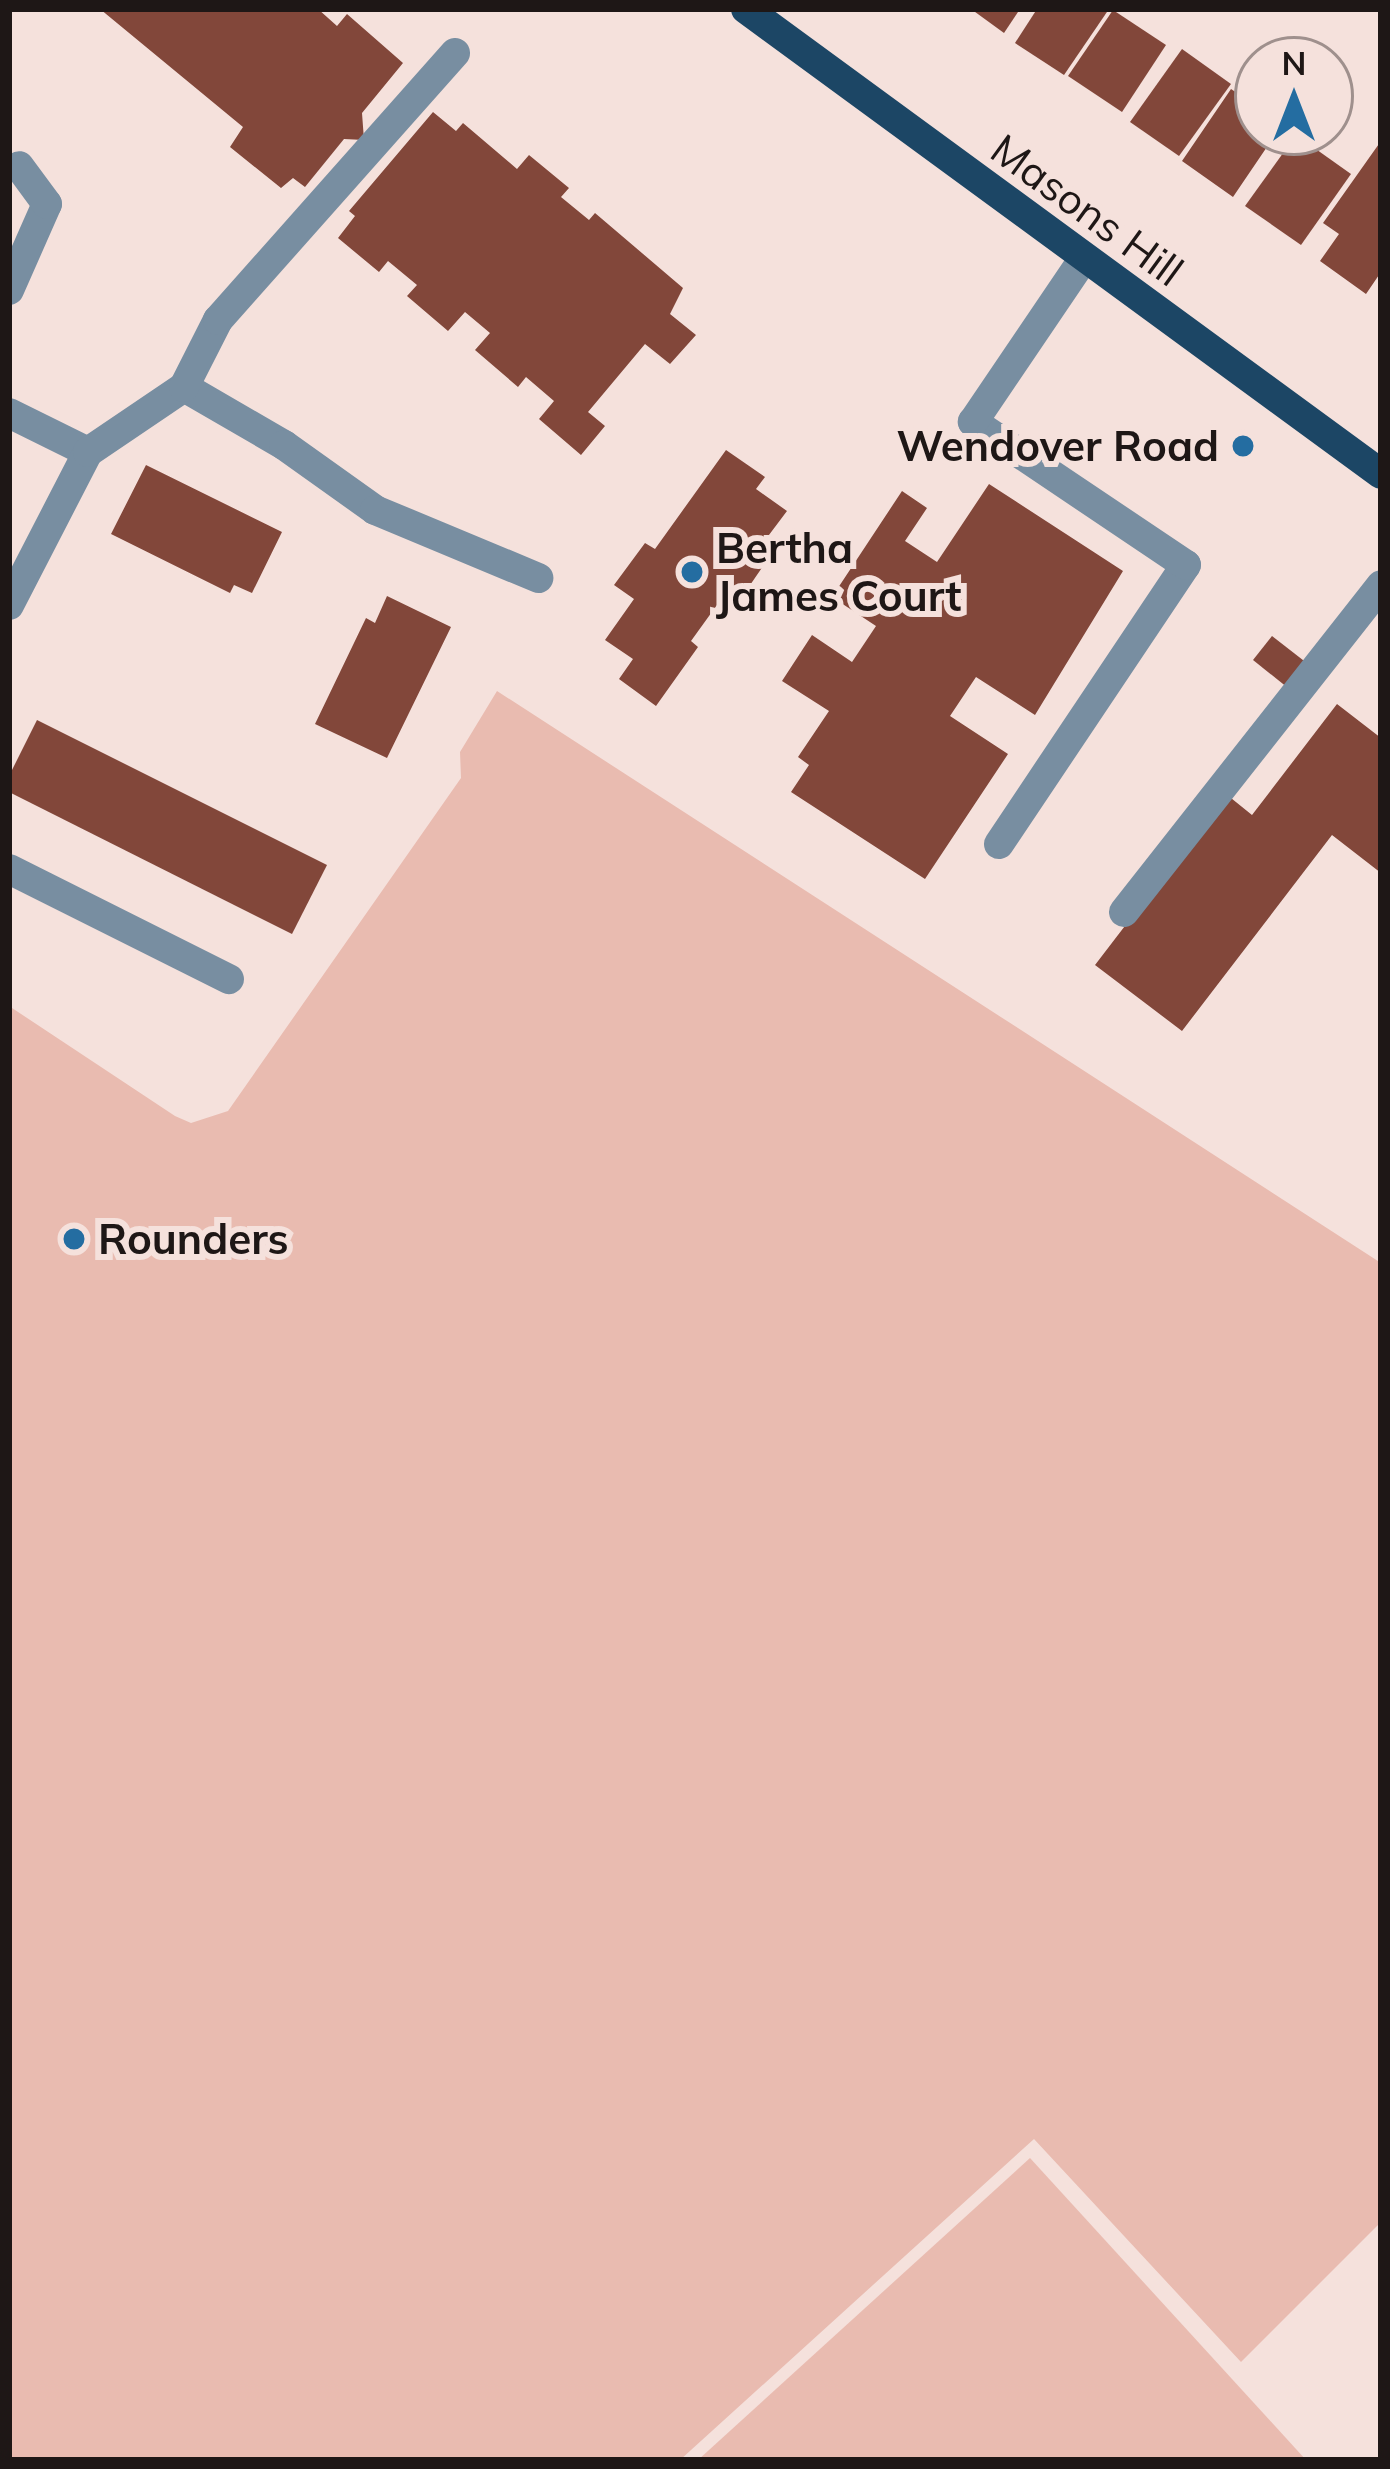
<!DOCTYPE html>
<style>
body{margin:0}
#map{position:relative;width:1390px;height:2469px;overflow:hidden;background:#f5e1dc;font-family:Mulish,sans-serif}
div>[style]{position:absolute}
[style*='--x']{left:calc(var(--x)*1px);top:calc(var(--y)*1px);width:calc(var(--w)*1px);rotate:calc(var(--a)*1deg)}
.green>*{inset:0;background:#e9bbb0}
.building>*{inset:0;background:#82473a}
.minor>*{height:30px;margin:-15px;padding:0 15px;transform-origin:15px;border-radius:15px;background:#788ea1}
.major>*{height:30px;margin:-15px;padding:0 15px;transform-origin:15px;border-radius:15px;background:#1c4665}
.dots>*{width:33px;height:33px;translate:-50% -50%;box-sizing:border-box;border:6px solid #f5e1dc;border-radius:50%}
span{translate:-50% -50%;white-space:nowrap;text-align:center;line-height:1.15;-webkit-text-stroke:12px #f5e1dc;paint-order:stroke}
.street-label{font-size:42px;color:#1e1716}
.poi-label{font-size:42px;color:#1e1716;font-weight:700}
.right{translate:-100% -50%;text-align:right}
.left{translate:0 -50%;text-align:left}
.frame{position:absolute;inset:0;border:12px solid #1e1716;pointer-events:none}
.north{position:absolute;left:1234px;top:36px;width:120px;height:120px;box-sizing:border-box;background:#f5e1dc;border:3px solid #9f908d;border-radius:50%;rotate:0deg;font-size:33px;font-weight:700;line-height:48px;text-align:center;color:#1e1716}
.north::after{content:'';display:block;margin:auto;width:42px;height:54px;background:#246da1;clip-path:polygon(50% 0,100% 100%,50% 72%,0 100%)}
</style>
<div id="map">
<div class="green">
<i style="clip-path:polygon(497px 691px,1381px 1263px,1381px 2222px,1241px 2362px,1034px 2139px,680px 2460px,9px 2460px,9px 1006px,175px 1116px,191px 1123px,228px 1111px,461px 778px,460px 752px)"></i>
<i style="clip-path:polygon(1030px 2158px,1306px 2460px,698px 2460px)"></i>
</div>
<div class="building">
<i style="clip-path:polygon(100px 9px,318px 9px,337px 26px,347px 14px,403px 63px,362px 113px,364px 140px,344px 139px,305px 187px,293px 178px,281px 188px,230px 147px,243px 127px)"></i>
<i style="clip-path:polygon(971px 9px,1020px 9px,1004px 33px)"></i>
<i style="clip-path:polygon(1037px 9px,1109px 9px,1064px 75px,1015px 43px)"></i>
<i style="clip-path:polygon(1113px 10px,1166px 45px,1122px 112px,1068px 76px)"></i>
<i style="clip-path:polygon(1182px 49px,1231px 84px,1179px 156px,1130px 122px)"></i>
<i style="clip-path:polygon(1231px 89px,1258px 107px,1258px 132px,1277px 132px,1233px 197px,1182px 161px)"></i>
<i style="clip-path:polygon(433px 112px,456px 131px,463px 123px,517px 169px,529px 155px,569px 188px,561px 197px,589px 220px,595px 213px,683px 288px,670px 314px,696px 335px,670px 364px,645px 344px,588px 412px,605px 426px,581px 455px,539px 419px,554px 401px,526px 377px,518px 387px,475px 350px,490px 333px,465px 312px,448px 331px,407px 296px,417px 285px,388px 261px,379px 272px,338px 238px,355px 216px,349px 211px)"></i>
<i style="clip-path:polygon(1296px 135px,1351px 174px,1301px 245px,1245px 206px)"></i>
<i style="clip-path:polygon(1381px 141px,1381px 272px,1366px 294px,1320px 261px,1339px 234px,1323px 223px)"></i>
<i style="clip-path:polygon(726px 450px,765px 477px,756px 489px,787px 511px,757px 551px,768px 559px,735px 607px,722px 598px,691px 641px,698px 647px,656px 706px,619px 679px,633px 659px,605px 640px,634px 599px,614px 585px,645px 543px,655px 549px)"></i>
<i style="clip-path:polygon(146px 465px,282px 532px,252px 593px,234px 585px,230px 593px,111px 534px)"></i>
<i style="clip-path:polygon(989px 484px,1123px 571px,1035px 715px,976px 677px,950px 716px,1008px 754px,925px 879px,791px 792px,809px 765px,798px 757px,829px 711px,782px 681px,812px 635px,852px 662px,876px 626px,832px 597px,902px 491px,927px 508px,905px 541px,937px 562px)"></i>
<i style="clip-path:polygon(387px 596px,451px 627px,387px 758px,315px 724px,366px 618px,375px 623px)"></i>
<i style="clip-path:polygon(1272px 636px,1308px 664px,1288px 688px,1253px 660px)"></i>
<i style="clip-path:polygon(1337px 704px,1381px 738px,1381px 873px,1332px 835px,1182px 1031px,1095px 965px,1226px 794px,1252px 815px)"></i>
<i style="clip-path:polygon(37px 720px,327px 865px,292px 934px,9px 792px,9px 776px)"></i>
</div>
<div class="minor">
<i style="--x:9;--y:290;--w:94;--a:-66.2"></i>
<i style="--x:47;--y:204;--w:47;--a:-126.4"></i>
<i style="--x:184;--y:387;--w:116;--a:30.1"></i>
<i style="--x:284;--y:445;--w:112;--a:35.5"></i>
<i style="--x:375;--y:510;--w:177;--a:22.6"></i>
<i style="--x:9;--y:413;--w:88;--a:26.3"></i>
<i style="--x:9;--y:605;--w:172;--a:-62.7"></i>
<i style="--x:88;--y:452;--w:116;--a:-34.1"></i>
<i style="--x:184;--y:387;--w:75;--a:-63.1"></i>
<i style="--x:218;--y:320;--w:357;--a:-48.4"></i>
<i style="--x:999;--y:844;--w:336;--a:-56.2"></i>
<i style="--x:1186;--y:565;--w:257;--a:-146.1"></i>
<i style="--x:973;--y:422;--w:198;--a:-55.9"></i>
<i style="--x:9;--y:869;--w:246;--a:26.6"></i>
<i style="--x:1124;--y:912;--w:416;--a:-51.8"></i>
</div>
<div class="major">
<i style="--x:746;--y:9;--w:787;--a:36.21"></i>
</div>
<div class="dots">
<i style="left:1243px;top:446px;background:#246da1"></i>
<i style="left:692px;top:572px;background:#246da1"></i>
<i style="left:74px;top:1239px;background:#246da1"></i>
</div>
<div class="street-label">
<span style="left:1087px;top:210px;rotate:36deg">Masons Hill</span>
</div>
<div class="poi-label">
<span class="right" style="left:1219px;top:446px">Wendover Road</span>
<span class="left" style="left:716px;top:572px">Bertha<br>James Court</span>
<span class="left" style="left:98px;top:1239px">Rounders</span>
</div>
<div class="frame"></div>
<div class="north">N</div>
</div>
